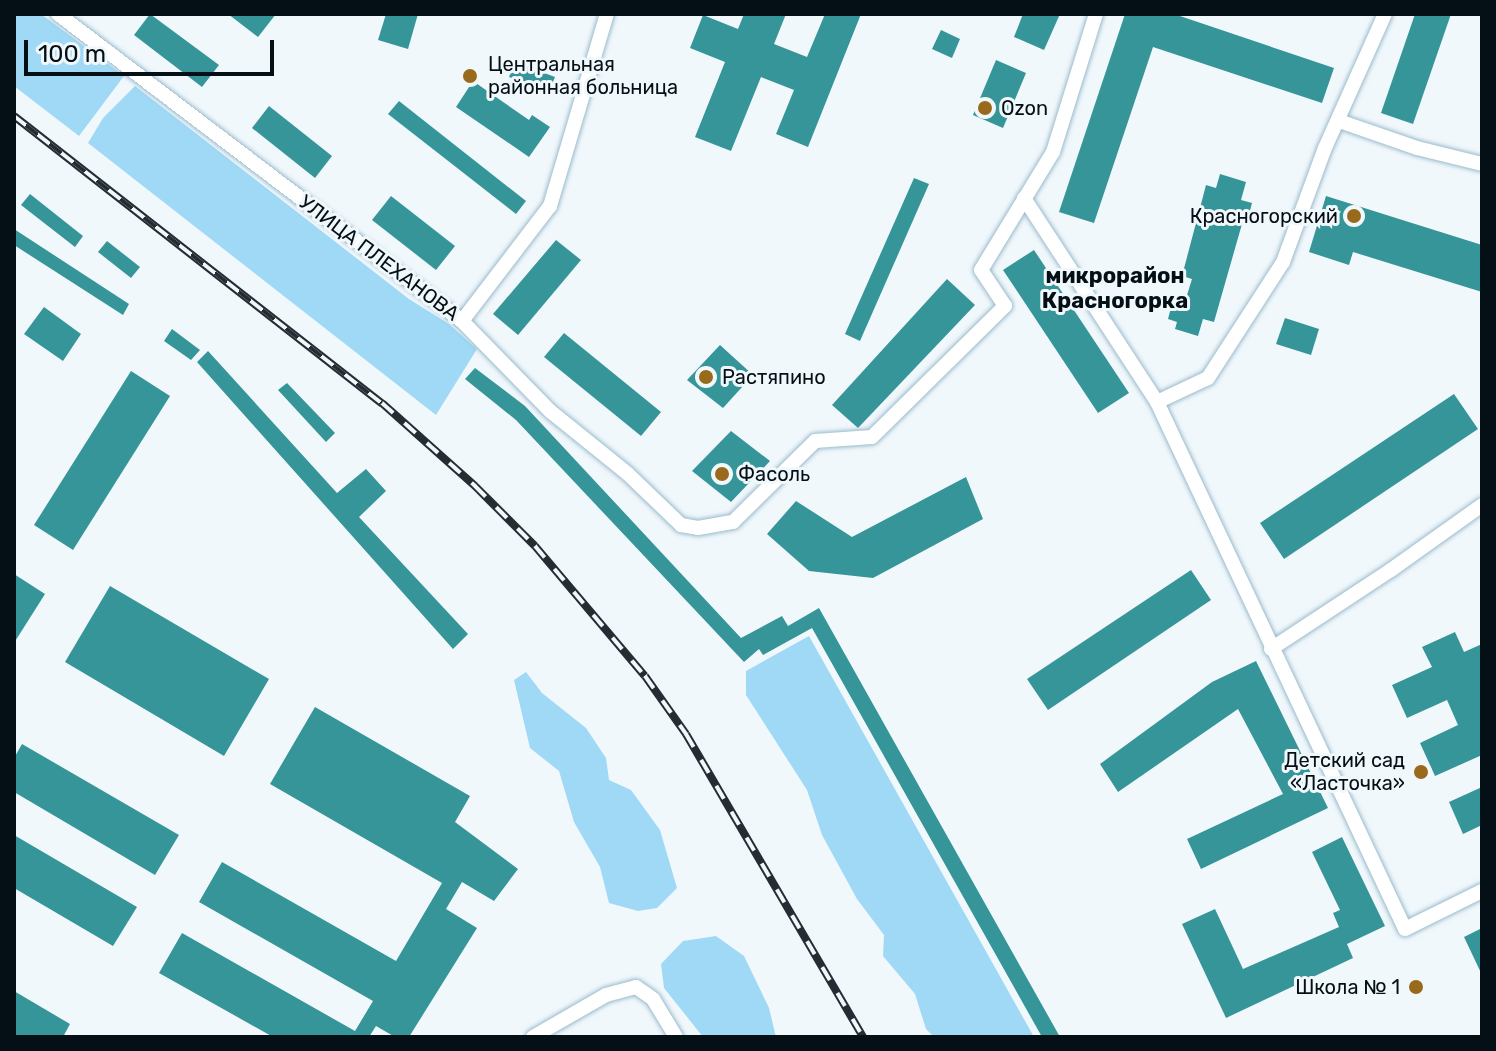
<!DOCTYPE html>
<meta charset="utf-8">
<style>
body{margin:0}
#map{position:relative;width:1496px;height:1051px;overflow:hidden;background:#f1f8fc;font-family:Rubik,sans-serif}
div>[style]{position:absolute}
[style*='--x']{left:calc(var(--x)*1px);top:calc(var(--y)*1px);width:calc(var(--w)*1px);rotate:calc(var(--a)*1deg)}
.green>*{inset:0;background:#9fd9f6}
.building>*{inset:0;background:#369599}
.roads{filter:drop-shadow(0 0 2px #9abbcc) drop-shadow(0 0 2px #9abbcc)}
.minor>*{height:14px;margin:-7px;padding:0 7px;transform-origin:7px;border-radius:7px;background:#fff}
.rail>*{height:8px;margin-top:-4px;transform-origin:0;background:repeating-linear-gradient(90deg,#f1f8fc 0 15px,#232d33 0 30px);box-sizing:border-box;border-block:2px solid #232d33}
.dots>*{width:22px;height:22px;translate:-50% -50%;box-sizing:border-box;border:4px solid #f1f8fc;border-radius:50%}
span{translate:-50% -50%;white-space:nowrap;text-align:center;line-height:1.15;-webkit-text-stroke:6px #f1f8fc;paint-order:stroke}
.poi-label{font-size:20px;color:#051016}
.left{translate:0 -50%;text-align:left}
.right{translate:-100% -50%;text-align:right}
.street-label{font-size:20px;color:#051016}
.neighbourhood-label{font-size:22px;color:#051016;font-weight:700}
.frame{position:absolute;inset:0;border:16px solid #051016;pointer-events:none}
.scale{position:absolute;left:24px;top:40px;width:250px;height:36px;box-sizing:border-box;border:4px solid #051016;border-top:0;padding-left:10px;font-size:24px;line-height:28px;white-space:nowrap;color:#051016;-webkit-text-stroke:6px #f1f8fc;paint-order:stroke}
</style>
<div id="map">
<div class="green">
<i style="clip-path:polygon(14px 14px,41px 14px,124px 76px,79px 136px,14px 86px)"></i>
<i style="clip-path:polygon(135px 86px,409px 299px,449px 324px,477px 349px,436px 415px,88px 143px,103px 118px)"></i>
<i style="clip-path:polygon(809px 636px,1034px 1037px,934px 1037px,926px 1029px,915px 994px,883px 956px,884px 935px,857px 899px,822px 835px,807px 790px,746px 695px,746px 671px)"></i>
<i style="clip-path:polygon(526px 672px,542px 693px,586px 728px,606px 758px,609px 780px,631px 790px,660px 830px,677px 888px,657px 908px,638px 911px,609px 903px,600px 867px,574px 822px,559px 771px,530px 748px,514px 680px)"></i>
<i style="clip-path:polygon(716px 936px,744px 956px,769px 1008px,776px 1037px,703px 1037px,664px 988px,661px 964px,683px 941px)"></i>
</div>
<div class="building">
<i style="clip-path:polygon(150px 14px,219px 65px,202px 87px,134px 35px)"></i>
<i style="clip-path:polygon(228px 14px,276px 14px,258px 37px)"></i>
<i style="clip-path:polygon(386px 14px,418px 14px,408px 49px,378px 40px)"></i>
<i style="clip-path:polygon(744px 14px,786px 14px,774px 44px,807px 57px,825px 14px,861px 14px,808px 147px,776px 134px,794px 90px,761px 77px,731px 151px,695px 137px,725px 62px,690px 48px,703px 15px,738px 29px)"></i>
<i style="clip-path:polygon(1023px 14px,1060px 14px,1044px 50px,1014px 37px)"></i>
<i style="clip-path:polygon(1125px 14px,1174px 14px,1334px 68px,1322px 103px,1153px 47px,1094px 223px,1059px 212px)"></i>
<i style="clip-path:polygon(1415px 14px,1451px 14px,1413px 124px,1381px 113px)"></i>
<i style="clip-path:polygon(941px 30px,960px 39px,952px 58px,932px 49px)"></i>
<i style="clip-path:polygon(996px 60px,1026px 73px,1003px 128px,973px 115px)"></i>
<i style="clip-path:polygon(515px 62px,555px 77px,549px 92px,509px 77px)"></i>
<i style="clip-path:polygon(473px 81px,529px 120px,532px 115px,550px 127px,529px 157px,456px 107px)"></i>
<i style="clip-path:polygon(399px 101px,526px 201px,516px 214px,388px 114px)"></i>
<i style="clip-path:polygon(269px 106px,332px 156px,315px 178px,252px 128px)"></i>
<i style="clip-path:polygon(1220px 174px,1246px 182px,1241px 200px,1252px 203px,1248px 218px,1244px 217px,1214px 322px,1203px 319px,1198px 336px,1175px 329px,1177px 322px,1168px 319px,1172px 304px,1183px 308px,1192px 279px,1182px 276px,1201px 204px,1206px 185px,1216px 188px)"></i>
<i style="clip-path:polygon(914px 178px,929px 184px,860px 341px,845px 334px)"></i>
<i style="clip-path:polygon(30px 194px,83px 236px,75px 247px,21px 205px)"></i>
<i style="clip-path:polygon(391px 196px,455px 246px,436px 270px,372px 220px)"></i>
<i style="clip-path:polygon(1326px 196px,1482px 245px,1482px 292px,1353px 252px,1349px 265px,1309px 252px)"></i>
<i style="clip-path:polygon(14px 229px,129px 304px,123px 315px,14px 245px)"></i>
<i style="clip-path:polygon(556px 240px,581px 260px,518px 335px,493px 314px)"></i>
<i style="clip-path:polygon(107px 241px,140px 267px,131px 278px,98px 252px)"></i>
<i style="clip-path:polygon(1034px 250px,1129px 393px,1098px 413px,1003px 270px)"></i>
<i style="clip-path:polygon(947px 279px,975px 305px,858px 428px,832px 405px)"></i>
<i style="clip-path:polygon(44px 307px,81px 334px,63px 361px,24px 334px)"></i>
<i style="clip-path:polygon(1285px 318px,1319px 329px,1311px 355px,1276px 344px)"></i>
<i style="clip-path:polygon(172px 329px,200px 350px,191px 360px,164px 341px)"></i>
<i style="clip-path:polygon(564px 333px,661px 412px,641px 436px,544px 357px)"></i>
<i style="clip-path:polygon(720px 345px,753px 375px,723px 408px,687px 380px)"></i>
<i style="clip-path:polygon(208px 351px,337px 493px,366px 469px,386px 491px,359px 517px,468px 634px,453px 649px,197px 362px)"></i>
<i style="clip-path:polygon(475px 368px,525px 406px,741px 638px,782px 616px,788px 626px,819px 608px,1060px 1037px,1042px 1037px,812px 628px,763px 655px,759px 649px,744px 662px,516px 420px,465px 379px)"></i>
<i style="clip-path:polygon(131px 371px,170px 396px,73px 550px,34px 525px)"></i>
<i style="clip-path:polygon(287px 383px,335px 433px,326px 442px,278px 390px)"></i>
<i style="clip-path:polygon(1454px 394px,1478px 429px,1284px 559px,1260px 523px)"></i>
<i style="clip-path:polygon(731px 431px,770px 461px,731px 502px,692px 471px)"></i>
<i style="clip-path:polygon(966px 477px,983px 519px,873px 578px,809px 571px,767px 534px,796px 501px,852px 537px)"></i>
<i style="clip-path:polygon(1191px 570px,1211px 600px,1048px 710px,1027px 679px)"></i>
<i style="clip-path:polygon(14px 574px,45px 594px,14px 643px)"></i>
<i style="clip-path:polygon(110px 586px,269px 679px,224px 756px,65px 662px)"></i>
<i style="clip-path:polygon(1455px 632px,1464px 652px,1482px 644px,1482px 755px,1435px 776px,1420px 743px,1458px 725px,1447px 700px,1407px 718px,1392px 685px,1432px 667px,1422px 647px)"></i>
<i style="clip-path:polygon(1256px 661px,1328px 808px,1201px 869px,1187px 839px,1283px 794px,1238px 709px,1118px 792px,1100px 764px,1212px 682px)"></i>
<i style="clip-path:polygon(315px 707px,470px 796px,455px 822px,518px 869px,494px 901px,462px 882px,446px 909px,477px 928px,409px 1037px,395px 1037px,376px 1026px,369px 1037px,273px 1037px,159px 973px,182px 933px,355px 1031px,373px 1001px,199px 902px,222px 862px,396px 961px,442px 883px,270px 784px)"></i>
<i style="clip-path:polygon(22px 744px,179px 835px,155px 875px,14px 792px,14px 758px)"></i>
<i style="clip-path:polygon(1482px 787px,1482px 825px,1463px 834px,1449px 802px)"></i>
<i style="clip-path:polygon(14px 835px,137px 907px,113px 946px,14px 888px)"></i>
<i style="clip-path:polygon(1342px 837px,1385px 926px,1347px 944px,1353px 958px,1226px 1018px,1182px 924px,1215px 909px,1243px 969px,1339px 927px,1333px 913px,1340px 910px,1312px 852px)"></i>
<i style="clip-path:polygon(1482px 928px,1482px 975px,1464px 937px)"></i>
<i style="clip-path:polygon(14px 991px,70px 1024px,63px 1037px,14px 1037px)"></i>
</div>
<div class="roads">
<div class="minor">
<i style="--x:58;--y:14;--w:507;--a:37.23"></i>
<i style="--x:462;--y:321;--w:126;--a:45.6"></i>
<i style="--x:550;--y:411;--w:100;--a:38.9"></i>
<i style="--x:628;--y:474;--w:74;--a:43.9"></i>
<i style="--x:681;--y:525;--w:17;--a:10"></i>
<i style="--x:698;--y:528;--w:36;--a:-10"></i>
<i style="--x:733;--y:522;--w:115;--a:-44.6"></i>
<i style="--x:815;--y:441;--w:57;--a:-4"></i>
<i style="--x:872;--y:437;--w:187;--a:-44.6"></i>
<i style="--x:1005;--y:306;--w:43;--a:-123.7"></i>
<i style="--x:981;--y:270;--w:138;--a:-58.6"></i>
<i style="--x:1053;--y:152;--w:145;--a:-72.7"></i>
<i style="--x:1339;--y:121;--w:83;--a:19.1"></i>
<i style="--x:1417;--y:148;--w:67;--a:13.8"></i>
<i style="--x:1024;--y:198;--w:244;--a:56.9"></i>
<i style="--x:1157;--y:402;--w:582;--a:64.8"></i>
<i style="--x:1405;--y:929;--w:86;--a:-26.3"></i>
<i style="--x:462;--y:321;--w:145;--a:-52.6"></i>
<i style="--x:550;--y:206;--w:200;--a:-73.5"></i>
<i style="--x:1157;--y:402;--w:56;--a:-25.2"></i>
<i style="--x:1208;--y:378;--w:138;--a:-57.1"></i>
<i style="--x:1283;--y:262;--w:121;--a:-69.8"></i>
<i style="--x:1325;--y:148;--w:147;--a:-65.9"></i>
<i style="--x:1271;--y:649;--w:144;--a:-33.4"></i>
<i style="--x:1391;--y:570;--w:112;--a:-35.5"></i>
<i style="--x:533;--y:1037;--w:84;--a:-29.9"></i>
<i style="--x:606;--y:995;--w:31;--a:-15"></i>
<i style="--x:636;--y:987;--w:21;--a:35"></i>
<i style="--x:653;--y:999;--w:44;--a:58.8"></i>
</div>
</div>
<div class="rail">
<i style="--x:14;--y:116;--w:467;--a:38"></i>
<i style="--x:382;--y:403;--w:125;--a:41.7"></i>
<i style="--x:475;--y:486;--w:85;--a:45"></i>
<i style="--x:535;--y:546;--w:170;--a:49.8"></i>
<i style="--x:645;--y:676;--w:71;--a:54.7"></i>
<i style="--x:686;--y:734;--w:351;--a:59.7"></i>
</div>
<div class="dots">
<i style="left:470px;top:76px;background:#996a1b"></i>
<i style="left:985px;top:108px;background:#996a1b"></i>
<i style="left:1354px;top:216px;background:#996a1b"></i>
<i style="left:706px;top:377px;background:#996a1b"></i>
<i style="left:722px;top:474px;background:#996a1b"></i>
<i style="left:1421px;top:772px;background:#996a1b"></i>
<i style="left:1416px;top:987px;background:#996a1b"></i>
</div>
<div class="poi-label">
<span class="left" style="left:488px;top:76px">Центральная<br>районная больница</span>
<span class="left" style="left:1001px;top:108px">Ozon</span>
<span class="right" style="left:1338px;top:216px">Красногорский</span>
<span class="left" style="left:722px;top:377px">Растяпино</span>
<span class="left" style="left:738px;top:474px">Фасоль</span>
<span class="right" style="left:1405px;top:772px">Детский сад<br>«Ласточка»</span>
<span class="right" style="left:1400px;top:987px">Школа № 1</span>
</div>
<div class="street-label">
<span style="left:379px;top:258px;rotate:37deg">УЛИЦА ПЛЕХАНОВА</span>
</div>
<div class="neighbourhood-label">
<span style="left:1115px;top:288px">микрорайон<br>Красногорка</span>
</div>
<div class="frame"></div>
<div class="scale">100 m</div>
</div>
